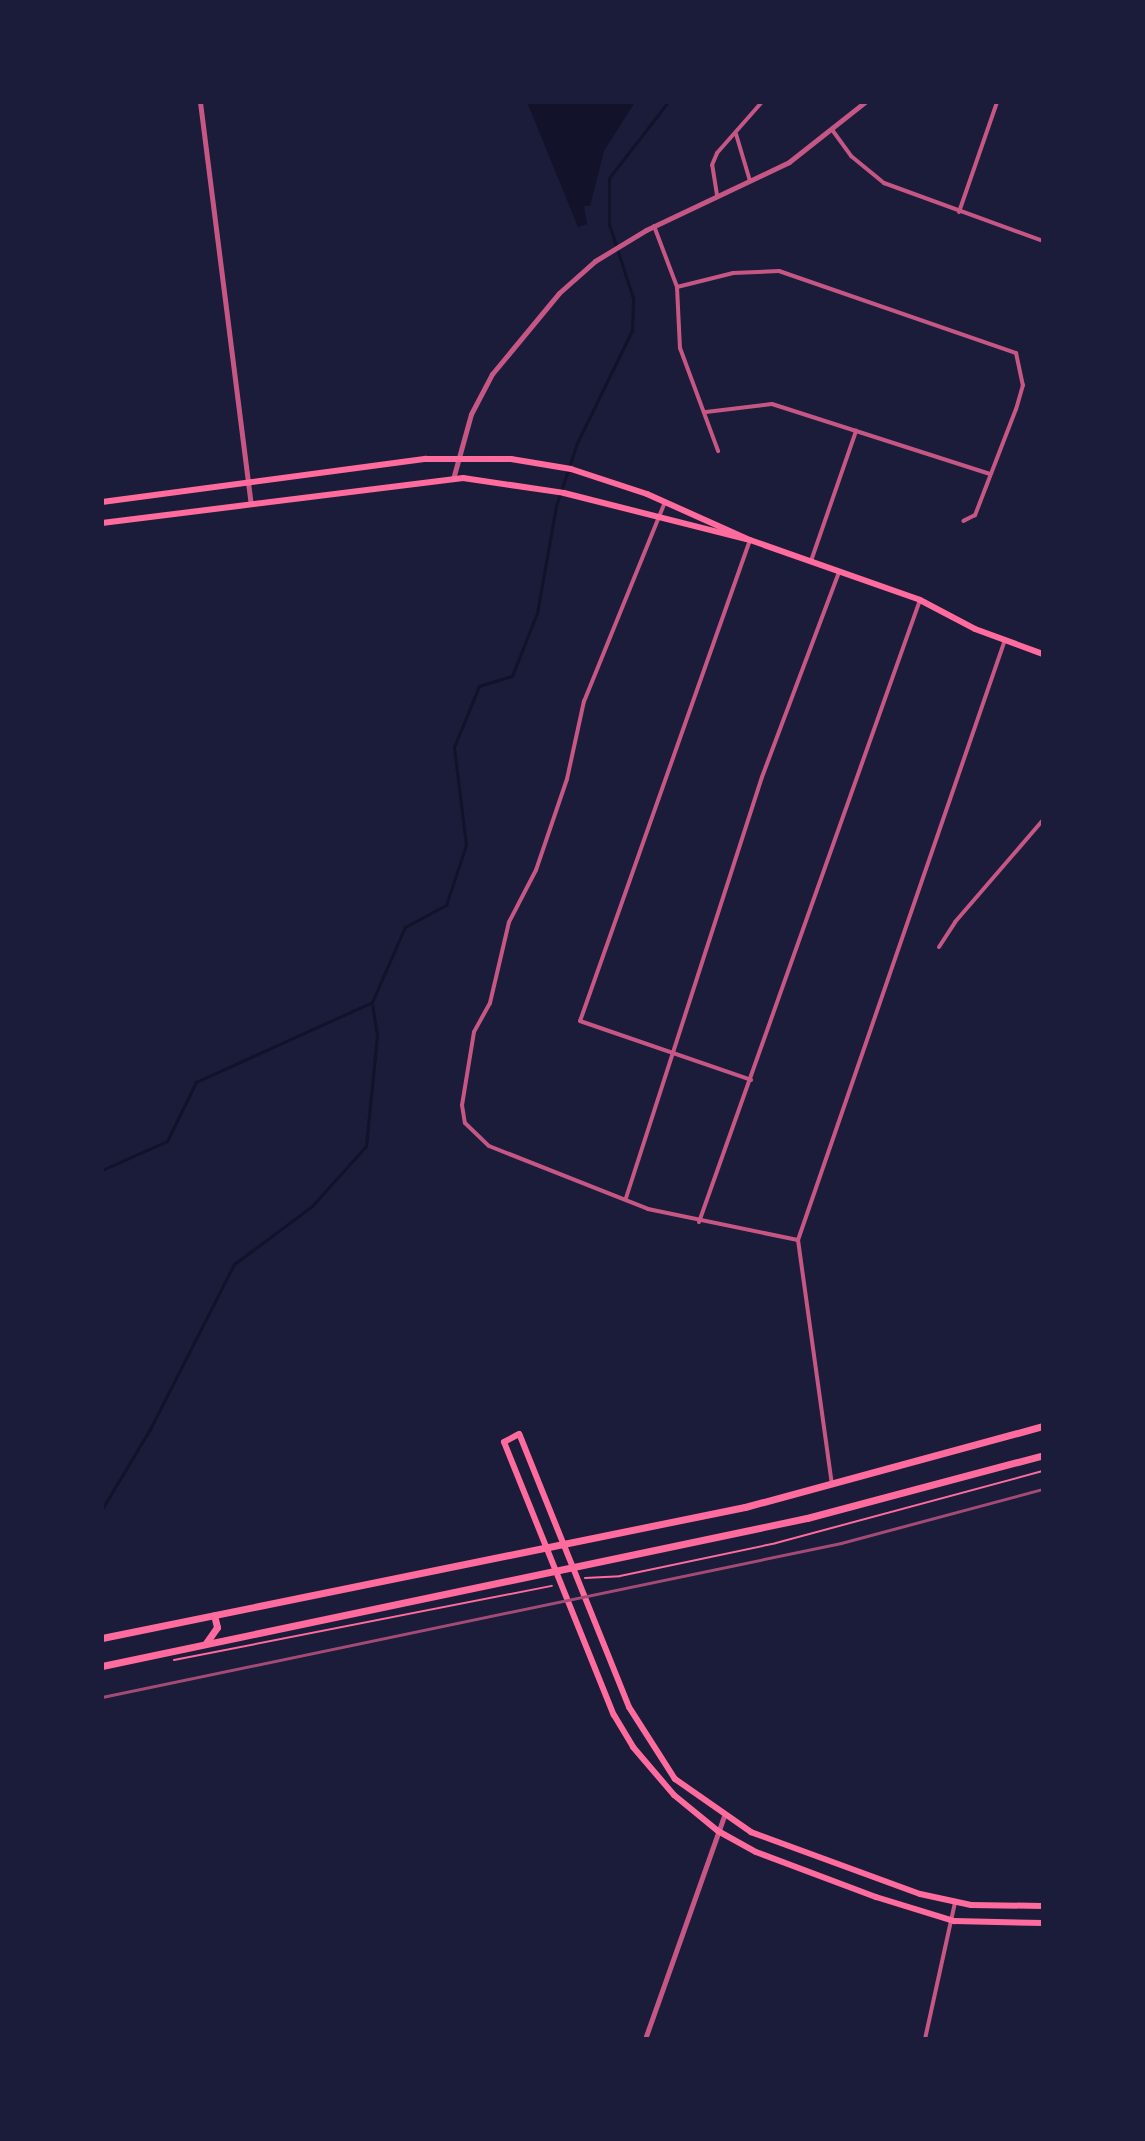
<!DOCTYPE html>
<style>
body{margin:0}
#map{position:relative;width:1145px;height:2141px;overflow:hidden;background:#1b1b3a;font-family:Rubik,sans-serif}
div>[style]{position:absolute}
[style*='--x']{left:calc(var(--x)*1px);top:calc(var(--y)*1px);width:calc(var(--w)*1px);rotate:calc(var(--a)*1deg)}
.water>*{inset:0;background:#12122b}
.stream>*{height:3px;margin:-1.5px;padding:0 1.5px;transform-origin:1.5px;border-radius:1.5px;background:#12122b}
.path>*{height:2px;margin:-1px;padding:0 1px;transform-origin:1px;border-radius:1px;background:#ff6b9d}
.minor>*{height:4px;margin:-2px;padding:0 2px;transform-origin:2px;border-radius:2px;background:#c65784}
.tertiary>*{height:5px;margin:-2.5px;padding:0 2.5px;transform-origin:2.5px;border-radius:2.5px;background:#c65784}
.secondary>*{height:6px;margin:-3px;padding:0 3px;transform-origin:3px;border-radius:3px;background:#ff6b9d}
.primary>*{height:7px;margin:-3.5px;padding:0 3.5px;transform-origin:3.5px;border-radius:3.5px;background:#ff6b9d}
.rail>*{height:3px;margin:-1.5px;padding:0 1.5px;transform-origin:1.5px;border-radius:1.5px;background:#a44b75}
span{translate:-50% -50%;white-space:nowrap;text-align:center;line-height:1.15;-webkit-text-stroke:8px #1b1b3a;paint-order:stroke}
.frame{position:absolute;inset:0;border:104px solid #1b1b3a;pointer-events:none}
</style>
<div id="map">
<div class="water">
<i style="clip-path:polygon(527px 102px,635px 102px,604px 151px,590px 206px,584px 206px,587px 224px,578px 227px)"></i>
</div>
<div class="stream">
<i style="--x:102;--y:1170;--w:71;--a:-24"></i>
<i style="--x:167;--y:1141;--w:66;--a:-63.8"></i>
<i style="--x:196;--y:1082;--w:193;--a:-24.4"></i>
<i style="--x:372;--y:1002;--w:82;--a:-66.3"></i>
<i style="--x:405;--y:927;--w:47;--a:-28.2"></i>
<i style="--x:446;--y:905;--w:63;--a:-71.6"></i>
<i style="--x:466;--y:845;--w:99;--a:-97"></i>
<i style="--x:454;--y:747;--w:66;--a:-67.7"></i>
<i style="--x:479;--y:686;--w:34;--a:-17"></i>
<i style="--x:512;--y:676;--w:68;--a:-68.4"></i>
<i style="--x:537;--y:613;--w:109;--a:-79.9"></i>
<i style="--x:556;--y:506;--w:66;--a:-71.6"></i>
<i style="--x:577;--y:443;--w:126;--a:-64"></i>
<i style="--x:632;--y:330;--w:32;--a:-88"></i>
<i style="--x:633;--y:298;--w:78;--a:-108"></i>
<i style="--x:609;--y:224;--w:46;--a:-90"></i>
<i style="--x:609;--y:178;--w:96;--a:-52.2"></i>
<i style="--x:102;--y:1509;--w:93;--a:-59"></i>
<i style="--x:150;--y:1429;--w:185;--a:-63"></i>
<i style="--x:234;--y:1264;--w:97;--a:-36.6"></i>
<i style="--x:312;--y:1206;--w:81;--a:-48"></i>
<i style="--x:366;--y:1146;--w:112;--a:-84.3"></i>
<i style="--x:377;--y:1035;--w:32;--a:-99"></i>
</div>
<div class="path">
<i style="--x:585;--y:1578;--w:35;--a:-3"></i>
<i style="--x:620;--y:1576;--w:159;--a:-11.9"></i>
<i style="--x:776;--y:1543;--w:277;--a:-15.1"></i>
<i style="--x:174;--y:1660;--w:385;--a:-11.1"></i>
</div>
<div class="minor">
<i style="--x:833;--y:131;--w:31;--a:54"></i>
<i style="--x:851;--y:156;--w:43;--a:39.3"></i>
<i style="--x:884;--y:183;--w:169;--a:20"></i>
<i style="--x:736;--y:134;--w:49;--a:73.4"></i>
<i style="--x:717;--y:195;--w:30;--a:-99"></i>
<i style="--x:712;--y:165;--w:13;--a:-67"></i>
<i style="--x:717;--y:153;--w:68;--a:-48.6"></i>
<i style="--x:959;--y:212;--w:116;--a:-70.9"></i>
<i style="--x:654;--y:226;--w:65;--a:69.3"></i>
<i style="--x:677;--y:287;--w:61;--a:87.2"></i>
<i style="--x:680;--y:348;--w:110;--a:69.7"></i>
<i style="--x:677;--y:287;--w:58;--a:-14"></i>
<i style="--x:733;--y:273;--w:46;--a:-2.5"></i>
<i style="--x:779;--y:271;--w:251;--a:19.1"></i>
<i style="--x:1016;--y:353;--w:33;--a:78"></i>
<i style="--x:1023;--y:385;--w:25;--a:106"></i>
<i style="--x:1016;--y:409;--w:114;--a:111.1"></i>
<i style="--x:975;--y:515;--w:13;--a:153"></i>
<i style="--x:706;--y:412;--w:66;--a:-6.9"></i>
<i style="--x:772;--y:404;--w:229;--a:17.8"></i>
<i style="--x:665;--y:502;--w:215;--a:112.1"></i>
<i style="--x:584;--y:701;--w:80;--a:102.3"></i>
<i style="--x:567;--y:779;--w:96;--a:108.8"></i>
<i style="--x:536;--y:870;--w:59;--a:117.4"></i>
<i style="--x:509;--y:922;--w:83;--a:103.2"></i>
<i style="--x:490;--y:1003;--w:33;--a:119"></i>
<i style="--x:474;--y:1032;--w:74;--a:99.3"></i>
<i style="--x:462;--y:1105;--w:18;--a:81"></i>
<i style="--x:465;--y:1123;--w:33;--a:44"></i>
<i style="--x:489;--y:1146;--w:171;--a:21.6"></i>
<i style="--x:648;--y:1209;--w:153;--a:11.7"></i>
<i style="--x:750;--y:540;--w:510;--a:109.46"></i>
<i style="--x:580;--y:1021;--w:181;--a:19"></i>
<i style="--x:811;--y:561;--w:138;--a:-70.9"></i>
<i style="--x:939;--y:947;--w:30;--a:-57"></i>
<i style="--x:955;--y:922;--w:135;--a:-49.2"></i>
<i style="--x:626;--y:1198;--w:442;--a:-72.1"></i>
<i style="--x:762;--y:777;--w:219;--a:-69.4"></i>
<i style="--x:699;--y:1222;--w:660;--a:-70.44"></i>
<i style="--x:832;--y:1485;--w:247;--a:-97.9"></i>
<i style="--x:798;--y:1240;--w:635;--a:-70.97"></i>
<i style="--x:925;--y:2039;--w:139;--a:-77.6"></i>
</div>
<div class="tertiary">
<i style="--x:200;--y:102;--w:404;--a:82.8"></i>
<i style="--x:453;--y:479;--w:67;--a:-74.5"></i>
<i style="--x:471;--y:414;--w:45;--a:-62.3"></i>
<i style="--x:492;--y:374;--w:105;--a:-50.4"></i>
<i style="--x:559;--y:293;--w:48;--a:-41.6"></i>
<i style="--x:595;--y:261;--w:60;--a:-31.3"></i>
<i style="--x:646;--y:230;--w:158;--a:-25.4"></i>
<i style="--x:789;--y:162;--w:97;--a:-38.3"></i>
<i style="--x:645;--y:2039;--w:237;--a:-70.5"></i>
</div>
<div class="secondary">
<i style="--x:102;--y:502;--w:327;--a:-7.6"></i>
<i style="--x:426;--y:459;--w:85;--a:0"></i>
<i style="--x:511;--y:459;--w:61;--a:9.5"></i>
<i style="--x:571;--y:469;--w:80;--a:18.2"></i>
<i style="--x:647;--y:494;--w:113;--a:24.1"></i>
<i style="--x:750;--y:540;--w:180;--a:19.4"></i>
<i style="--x:920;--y:600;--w:62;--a:27.8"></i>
<i style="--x:975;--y:629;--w:72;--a:20.2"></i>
<i style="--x:102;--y:523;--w:364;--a:-7.1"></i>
<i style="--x:463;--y:478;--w:102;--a:8.4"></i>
<i style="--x:564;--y:493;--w:188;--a:14.2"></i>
<i style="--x:1043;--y:1906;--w:72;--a:-179.2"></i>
<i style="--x:971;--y:1905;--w:52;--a:-167.8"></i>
<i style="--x:920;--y:1894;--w:180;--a:-159.9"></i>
<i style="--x:751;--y:1832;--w:93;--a:-145.1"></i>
<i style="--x:675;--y:1779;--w:85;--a:-122.6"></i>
<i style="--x:629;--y:1707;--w:294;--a:-111.9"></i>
<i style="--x:519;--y:1434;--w:17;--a:152"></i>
<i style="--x:504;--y:1442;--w:294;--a:68.1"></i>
<i style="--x:614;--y:1715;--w:37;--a:59"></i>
<i style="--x:633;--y:1747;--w:63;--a:49.5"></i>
<i style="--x:674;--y:1795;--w:57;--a:39.3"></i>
<i style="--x:718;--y:1831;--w:43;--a:28.9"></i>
<i style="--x:756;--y:1852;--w:128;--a:20.6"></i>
<i style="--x:876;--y:1897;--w:82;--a:17.1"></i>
<i style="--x:954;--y:1921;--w:89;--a:1.3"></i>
</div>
<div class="primary">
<i style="--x:102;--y:1638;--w:656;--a:-11.52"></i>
<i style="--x:745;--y:1507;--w:309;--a:-15.2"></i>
<i style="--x:206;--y:1643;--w:19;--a:-55"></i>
<i style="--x:217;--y:1627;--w:12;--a:-104"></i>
<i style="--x:102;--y:1666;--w:720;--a:-11.86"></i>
<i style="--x:807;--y:1518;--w:244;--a:-14.9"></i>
</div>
<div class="rail">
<i style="--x:102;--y:1697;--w:755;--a:-11.77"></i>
<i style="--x:841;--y:1543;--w:209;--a:-15"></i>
</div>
<div class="frame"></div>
</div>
